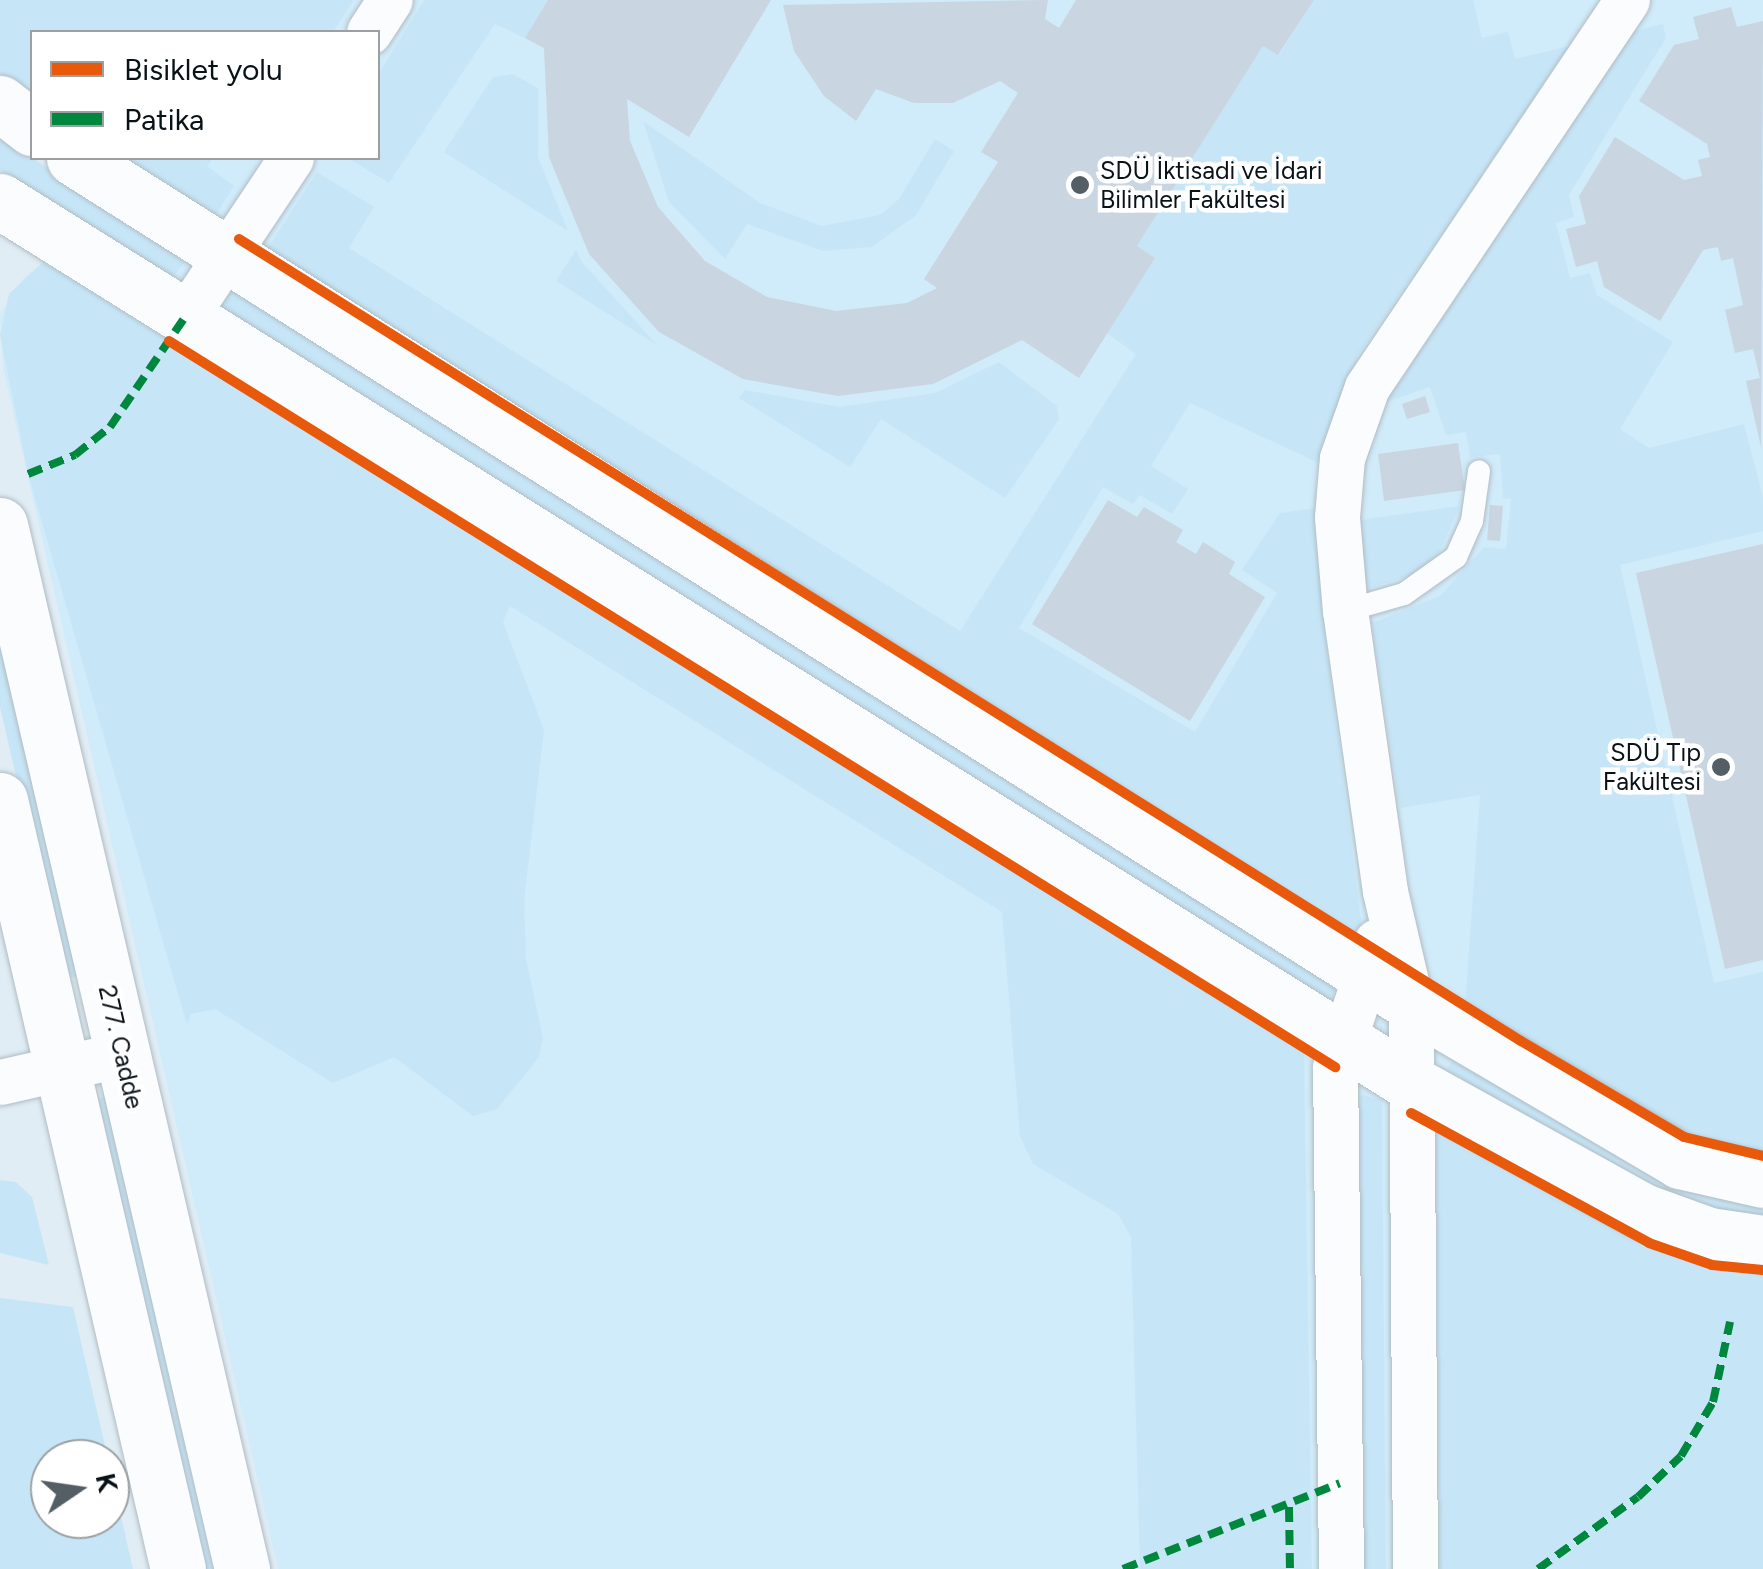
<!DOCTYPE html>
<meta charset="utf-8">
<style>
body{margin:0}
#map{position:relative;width:1763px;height:1569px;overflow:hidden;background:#e0edf5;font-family:Figtree,sans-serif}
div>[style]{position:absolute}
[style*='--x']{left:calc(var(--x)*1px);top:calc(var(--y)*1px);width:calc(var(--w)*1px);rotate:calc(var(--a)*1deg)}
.built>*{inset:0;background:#d0ebf9}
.green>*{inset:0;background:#c6e6f8}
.building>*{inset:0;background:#c9d5e0}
.roads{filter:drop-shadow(0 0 2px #b1bcc2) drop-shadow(0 0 2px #b1bcc2)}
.service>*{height:22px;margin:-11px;padding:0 11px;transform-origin:11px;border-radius:11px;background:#fafcfe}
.minor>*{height:45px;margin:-22.5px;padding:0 22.5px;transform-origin:22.5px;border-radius:22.5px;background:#fafcfe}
.tertiary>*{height:55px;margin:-27.5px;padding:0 27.5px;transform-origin:27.5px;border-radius:27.5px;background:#fafcfe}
.quiet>*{height:8px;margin-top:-4px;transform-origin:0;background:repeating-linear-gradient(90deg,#00873e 0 15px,transparent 0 23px)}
.cycleway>*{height:10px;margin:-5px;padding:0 5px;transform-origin:5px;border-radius:5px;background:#e8590c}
.dots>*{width:28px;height:28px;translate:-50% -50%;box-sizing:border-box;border:5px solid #fff;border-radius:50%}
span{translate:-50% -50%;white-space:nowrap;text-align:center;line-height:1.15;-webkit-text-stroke:9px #fff;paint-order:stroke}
.poi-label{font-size:25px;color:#081217}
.left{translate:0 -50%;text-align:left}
.right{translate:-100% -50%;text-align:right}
.street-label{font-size:25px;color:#081217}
.legend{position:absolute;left:30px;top:30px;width:350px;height:130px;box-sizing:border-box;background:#fff;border:2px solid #9ca0a2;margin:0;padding:12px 18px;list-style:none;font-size:30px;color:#081217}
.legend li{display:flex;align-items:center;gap:20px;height:50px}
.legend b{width:50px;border:2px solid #9ca0a2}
.north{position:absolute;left:30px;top:1439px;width:100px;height:100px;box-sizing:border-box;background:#fff;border:2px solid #9ca0a2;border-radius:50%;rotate:77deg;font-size:28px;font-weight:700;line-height:40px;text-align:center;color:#081217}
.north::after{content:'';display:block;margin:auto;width:35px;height:45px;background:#545f65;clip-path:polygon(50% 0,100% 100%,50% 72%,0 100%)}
</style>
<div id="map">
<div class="built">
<i style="clip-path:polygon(0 0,1763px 0,1763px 1569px,278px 1569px,3px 368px,0 315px,23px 279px,66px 243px,103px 158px,378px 158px,378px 32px,32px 32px,0 76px)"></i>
</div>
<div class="green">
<i style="clip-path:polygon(0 0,354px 0,333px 32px,32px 32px,32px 101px,0 76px)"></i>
<i style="clip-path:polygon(424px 0,548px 0,525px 38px,495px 24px,389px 183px,348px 158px,378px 158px,378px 75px)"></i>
<i style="clip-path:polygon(1314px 0,1473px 0,1482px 38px,1508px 32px,1515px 59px,1570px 46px,1358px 355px,1319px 463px,1190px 403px,1151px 466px,1188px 489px,1172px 514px,1140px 495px,1133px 504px,1103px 487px,1019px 628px,1195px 732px,1277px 593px,1242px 570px,1280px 513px,1316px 508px,1325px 634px,1364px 946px,264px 254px,317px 172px,374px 207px,349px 248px,960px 631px,1136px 354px,1107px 333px,1155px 258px,1137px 246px,1263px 46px,1279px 55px)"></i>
<i style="clip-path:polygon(1663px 24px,1666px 38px,1569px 195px,1574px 217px,1556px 223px,1570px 278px,1590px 273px,1597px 295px,1673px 342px,1620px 429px,1649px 448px,1744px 424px,1763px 497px,1763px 531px,1620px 565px,1714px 983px,1763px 972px,1763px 1156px,1712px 1148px,1465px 1008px,1480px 795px,1400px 808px,1372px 623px,1440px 596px,1484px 547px,1506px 549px,1511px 499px,1503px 498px,1500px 454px,1470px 457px,1466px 432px,1446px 435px,1430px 387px,1383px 403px,1633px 31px)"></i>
<i style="clip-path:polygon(513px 74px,538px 88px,538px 157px,568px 231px,444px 152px,493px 77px)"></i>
<i style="clip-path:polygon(643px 121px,760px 203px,822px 226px,880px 215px,899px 199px,935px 139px,954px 151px,916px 215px,872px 247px,823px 251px,747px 224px,725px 259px,669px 202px)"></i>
<i style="clip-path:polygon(0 129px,32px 158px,185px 254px,185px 262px,173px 277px,19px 185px,0 170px)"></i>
<i style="clip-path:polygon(111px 158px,213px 158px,207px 166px,234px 186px,212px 221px)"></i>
<i style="clip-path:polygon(576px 250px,582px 262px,657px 345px,556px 281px)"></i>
<i style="clip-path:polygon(43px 262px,1304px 1048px,1312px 1569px,1140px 1569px,1131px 1237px,1118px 1214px,1033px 1164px,1020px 1136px,1002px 912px,510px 606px,503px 622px,544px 730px,524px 901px,526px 959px,543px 1038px,539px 1057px,497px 1109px,473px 1116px,394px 1057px,333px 1083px,215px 1009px,191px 1014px,187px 1025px,28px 474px,0 335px,9px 294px)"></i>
<i style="clip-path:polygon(231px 285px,1337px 986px,1326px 1005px,210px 305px)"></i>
<i style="clip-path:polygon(999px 362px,1057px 406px,1059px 419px,1005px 498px,881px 419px,850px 467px,739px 398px,745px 390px,839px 407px,935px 393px)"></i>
<i style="clip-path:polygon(1460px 506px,1439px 553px,1411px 575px,1367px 589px,1360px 520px)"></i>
<i style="clip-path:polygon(0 643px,77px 976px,63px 979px,0 707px)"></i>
<i style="clip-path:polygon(1456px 1054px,1763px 1200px,1763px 1224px,1686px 1209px,1446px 1072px)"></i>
<i style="clip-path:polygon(1363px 1095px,1382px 1101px,1386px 1569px,1364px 1569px,1358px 1098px)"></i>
<i style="clip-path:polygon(105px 1097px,216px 1569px,201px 1569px,92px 1100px)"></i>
<i style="clip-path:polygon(1436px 1126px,1649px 1243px,1712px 1265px,1763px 1270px,1763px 1569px,1440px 1569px)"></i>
<i style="clip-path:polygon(0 1180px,16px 1182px,32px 1197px,49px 1265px,0 1253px)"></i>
<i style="clip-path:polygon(0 1298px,73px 1307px,108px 1459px,50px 1459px,50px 1519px,110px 1519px,110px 1468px,133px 1569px,0 1569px)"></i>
</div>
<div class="building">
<i style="clip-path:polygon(548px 0,771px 0,689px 137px,627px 99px,630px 141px,658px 207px,705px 261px,767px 297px,836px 311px,907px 303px,937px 288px,924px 279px,998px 162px,981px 152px,1018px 93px,1000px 81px,953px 103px,914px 103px,876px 89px,856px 121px,824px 96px,794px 51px,783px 5px,1048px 0,1045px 19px,1059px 28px,1076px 0,1314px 0,1278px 55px,1263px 46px,1137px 246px,1155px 258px,1079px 378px,1022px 340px,933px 384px,838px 396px,743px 379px,659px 332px,589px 254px,549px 157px,544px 48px,525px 38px)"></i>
<i style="clip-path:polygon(1731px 7px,1737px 27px,1763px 21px,1761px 447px,1746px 381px,1760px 378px,1753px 349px,1735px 353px,1725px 310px,1743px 305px,1733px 258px,1721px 261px,1718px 247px,1703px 250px,1660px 321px,1604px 287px,1597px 261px,1576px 267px,1566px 229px,1586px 224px,1579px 196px,1615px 137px,1684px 180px,1702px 176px,1698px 160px,1710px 157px,1707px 144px,1639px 101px,1674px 45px,1699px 39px,1693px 17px)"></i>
<i style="clip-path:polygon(1425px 396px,1430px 412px,1407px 419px,1402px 404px)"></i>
<i style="clip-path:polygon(1458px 443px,1465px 490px,1384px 501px,1378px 454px)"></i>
<i style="clip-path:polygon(1108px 500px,1137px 517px,1144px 507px,1183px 530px,1176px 542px,1196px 554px,1203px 542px,1235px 562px,1229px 574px,1265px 597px,1190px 721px,1032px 624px)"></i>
<i style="clip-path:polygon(1490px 505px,1503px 506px,1500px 541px,1487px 540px)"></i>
<i style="clip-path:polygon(1763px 544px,1763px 960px,1725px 969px,1636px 573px)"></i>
</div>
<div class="roads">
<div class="service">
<i style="--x:1345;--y:611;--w:61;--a:-16.1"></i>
<i style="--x:1404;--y:594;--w:64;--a:-35.4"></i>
<i style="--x:1456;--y:557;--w:39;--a:-66"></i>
<i style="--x:1472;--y:521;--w:50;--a:-82"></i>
</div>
<div class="minor">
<i style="--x:369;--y:32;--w:38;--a:-57"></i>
<i style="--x:185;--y:317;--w:191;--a:-56.3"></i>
<i style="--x:0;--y:1082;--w:126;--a:-12.8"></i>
<i style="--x:1341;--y:1569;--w:502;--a:-90.68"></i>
<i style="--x:1335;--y:1067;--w:132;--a:-71.8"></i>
<i style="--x:1415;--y:1569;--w:566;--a:-90.4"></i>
<i style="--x:1411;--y:1003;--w:115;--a:-103.1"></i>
<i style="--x:1385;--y:891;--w:283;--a:-98.1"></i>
<i style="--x:1345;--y:611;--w:94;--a:-94.9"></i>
<i style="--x:1337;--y:517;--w:59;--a:-85.2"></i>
<i style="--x:1342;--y:458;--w:75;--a:-70.6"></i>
<i style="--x:1367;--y:387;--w:466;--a:-56.1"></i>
</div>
<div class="tertiary">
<i style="--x:0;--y:103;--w:41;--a:38"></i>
<i style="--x:74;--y:158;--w:1582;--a:32.29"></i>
<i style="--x:1411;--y:1003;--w:312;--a:30.4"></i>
<i style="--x:1680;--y:1161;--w:85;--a:12.9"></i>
<i style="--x:0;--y:201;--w:1664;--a:32.01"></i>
<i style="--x:1411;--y:1083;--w:265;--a:28.9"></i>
<i style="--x:1643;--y:1211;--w:70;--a:20"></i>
<i style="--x:1709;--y:1235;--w:55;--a:8.4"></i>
<i style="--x:0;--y:525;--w:1072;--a:76.95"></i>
<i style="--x:0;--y:800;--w:789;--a:76.97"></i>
</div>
</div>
<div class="quiet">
<i style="--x:28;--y:474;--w:51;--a:-22"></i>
<i style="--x:75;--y:455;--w:45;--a:-38.7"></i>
<i style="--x:110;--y:427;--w:133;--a:-55.7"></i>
<i style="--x:1289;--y:1507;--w:62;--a:89.1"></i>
<i style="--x:1123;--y:1569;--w:233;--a:-21.6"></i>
<i style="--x:1538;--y:1569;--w:123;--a:-35.8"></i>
<i style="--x:1638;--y:1497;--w:59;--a:-43.6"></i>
<i style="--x:1681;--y:1456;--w:63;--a:-59.3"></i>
<i style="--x:1713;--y:1402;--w:82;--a:-78"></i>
</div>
<div class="cycleway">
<i style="--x:239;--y:239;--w:1512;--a:32.03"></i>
<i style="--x:1521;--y:1041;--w:189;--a:30.5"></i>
<i style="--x:1684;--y:1137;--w:81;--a:13.5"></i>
<i style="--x:169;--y:341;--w:1374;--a:31.91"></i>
<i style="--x:1411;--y:1113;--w:271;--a:28.6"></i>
<i style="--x:1649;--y:1243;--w:67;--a:19.2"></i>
<i style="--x:1712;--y:1265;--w:51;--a:5.6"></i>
</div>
<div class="dots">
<i style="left:1080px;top:185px;background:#545f65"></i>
<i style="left:1721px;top:767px;background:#545f65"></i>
</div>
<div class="poi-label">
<span class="left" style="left:1100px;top:185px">SDÜ İktisadi ve İdari<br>Bilimler Fakültesi</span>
<span class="right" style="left:1701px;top:767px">SDÜ Tıp<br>Fakültesi</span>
</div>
<div class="street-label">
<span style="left:121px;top:1047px;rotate:77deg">277. Cadde</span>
</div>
<ul class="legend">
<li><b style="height:12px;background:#e8590c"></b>Bisiklet yolu</li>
<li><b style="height:12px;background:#00873e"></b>Patika</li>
</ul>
<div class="north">K</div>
</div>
